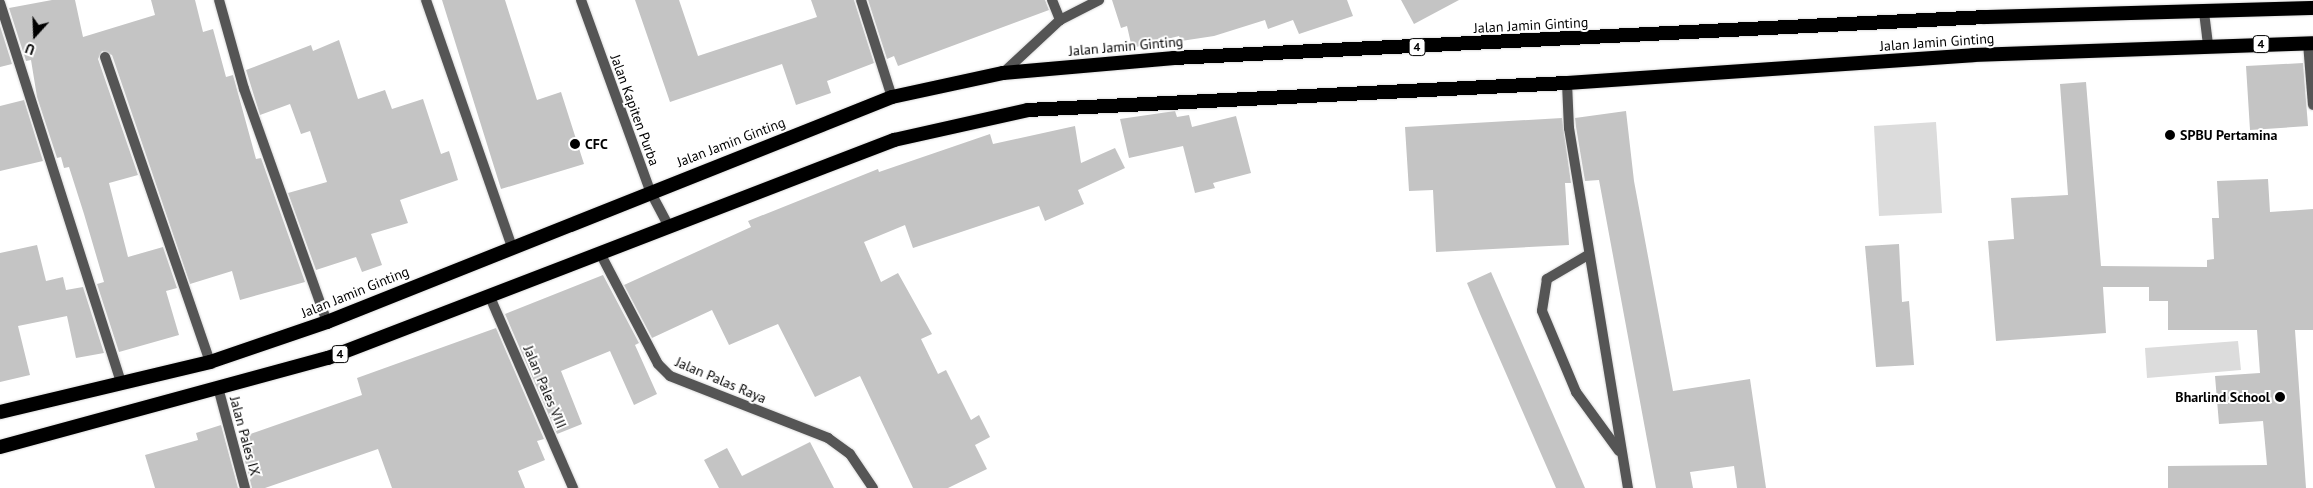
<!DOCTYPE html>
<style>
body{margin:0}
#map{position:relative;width:2313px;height:488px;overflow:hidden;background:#fff;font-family:"PT Sans",sans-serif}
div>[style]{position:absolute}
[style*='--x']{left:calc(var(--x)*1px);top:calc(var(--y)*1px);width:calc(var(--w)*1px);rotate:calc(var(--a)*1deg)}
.green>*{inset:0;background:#dcdcdc}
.building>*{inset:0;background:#c4c4c4}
.roads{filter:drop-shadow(0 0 1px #dbdbdb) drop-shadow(0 0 1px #dbdbdb)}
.minor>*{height:10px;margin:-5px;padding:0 5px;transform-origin:5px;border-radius:5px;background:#555}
.tertiary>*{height:10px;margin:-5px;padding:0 5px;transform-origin:5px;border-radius:5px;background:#555}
.trunk>*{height:14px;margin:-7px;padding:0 7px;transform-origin:7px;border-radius:7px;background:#000}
.dots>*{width:14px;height:14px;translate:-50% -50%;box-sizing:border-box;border:2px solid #fff;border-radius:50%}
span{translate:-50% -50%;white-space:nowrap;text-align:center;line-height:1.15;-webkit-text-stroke:4px #fff;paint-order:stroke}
.shield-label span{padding:1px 4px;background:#fff;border:1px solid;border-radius:4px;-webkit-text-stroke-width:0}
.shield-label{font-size:12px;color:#000;font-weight:700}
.street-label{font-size:14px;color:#000}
.poi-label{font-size:14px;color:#000;font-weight:700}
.left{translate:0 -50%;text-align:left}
.right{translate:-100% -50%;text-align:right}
.north{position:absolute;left:10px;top:10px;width:50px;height:50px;-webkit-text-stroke:4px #fff;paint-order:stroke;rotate:200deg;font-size:14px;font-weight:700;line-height:20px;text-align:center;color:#000}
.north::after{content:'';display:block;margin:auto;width:18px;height:22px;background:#000;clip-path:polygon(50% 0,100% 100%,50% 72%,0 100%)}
</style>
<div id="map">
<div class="green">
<i style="clip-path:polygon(1936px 122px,1942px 213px,1879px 216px,1874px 126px)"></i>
<i style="clip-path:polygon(2238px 341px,2241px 370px,2147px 378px,2145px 348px)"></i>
</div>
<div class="building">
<i style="clip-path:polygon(52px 0,75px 0,83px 37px,155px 15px,151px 0,195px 0,203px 32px,213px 29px,226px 77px,233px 75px,256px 159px,261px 158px,305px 282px,240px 300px,232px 271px,190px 284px,112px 55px,102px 51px,98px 59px,138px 175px,109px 183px,128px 257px,163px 247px,177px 288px,166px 291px,179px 335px,119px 352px,97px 284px,104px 282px,84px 214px,69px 167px,64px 168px,61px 157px,57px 158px,37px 97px,31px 60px,26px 61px,9px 8px)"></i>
<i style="clip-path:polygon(442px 0,505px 0,537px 100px,561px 92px,584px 164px,501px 189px)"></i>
<i style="clip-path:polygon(635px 0,679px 0,698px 56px,817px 17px,811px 0,854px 0,874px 63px,827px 81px,831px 93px,796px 105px,782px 64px,670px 102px)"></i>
<i style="clip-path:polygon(868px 0,1045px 0,1049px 10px,898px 66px,894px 56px,887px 59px)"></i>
<i style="clip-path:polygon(1112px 0,1347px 0,1353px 16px,1299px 34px,1293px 20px,1268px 29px,1265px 20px,1214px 36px,1181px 41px,1179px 36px,1132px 48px,1127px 26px,1121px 28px)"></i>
<i style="clip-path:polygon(1401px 0,1459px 0,1414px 24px)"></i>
<i style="clip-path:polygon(0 26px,12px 64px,0 67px)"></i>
<i style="clip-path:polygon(339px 40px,358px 99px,385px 90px,392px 109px,423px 99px,441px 154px,449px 151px,458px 180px,400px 200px,408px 223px,371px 234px,382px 265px,362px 272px,356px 257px,316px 270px,288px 193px,327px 182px,310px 131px,301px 134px,290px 104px,260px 115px,246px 70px,311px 45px,313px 51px)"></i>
<i style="clip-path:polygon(2303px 63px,2308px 126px,2250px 130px,2246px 66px)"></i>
<i style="clip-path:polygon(2086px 82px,2101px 266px,2207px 267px,2207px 260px,2214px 259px,2212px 218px,2219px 218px,2217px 181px,2268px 179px,2270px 212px,2313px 209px,2313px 330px,2295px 330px,2306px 488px,2168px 488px,2168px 466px,2267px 465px,2263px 421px,2219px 424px,2215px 376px,2260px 373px,2257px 330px,2168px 330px,2168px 301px,2149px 301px,2149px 287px,2103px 287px,2106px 333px,1996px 341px,1988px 241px,2014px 239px,2011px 198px,2068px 195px,2060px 84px)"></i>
<i style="clip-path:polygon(24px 100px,43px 161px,0 171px,0 106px)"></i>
<i style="clip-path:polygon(1175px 111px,1177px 117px,1189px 115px,1192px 127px,1236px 116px,1251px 173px,1213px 183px,1215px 188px,1195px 193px,1183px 146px,1129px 158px,1120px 119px)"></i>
<i style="clip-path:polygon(1626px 111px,1634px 181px,1673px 391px,1750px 379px,1766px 488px,1737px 488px,1734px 466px,1690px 472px,1693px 488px,1656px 488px,1599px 180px,1585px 181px,1576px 127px,1575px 118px)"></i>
<i style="clip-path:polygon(1562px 118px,1571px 183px,1565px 183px,1569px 245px,1436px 252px,1433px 190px,1409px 191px,1405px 127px)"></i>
<i style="clip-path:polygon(1075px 126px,1081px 163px,1115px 148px,1125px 168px,1078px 190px,1084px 204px,1045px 221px,1039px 206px,913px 248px,905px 225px,864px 242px,881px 282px,898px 273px,932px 334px,921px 339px,938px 374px,946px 370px,971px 420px,979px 415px,990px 437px,975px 445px,987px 469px,948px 488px,913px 488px,860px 376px,815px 397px,778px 324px,729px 345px,712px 310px,652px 338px,624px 285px,751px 227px,748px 221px,878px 169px,879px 172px,990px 134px,993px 144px)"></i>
<i style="clip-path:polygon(1899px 244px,1902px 302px,1909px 301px,1914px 365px,1876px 367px,1865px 246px)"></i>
<i style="clip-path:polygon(37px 245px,46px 281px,63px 277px,66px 290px,83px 287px,104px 353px,76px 358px,67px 316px,18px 326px,30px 375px,0 382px,0 253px)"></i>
<i style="clip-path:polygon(1491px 272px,1569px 451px,1585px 488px,1556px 488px,1480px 314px,1467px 283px)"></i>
<i style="clip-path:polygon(603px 275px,639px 343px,635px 345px,657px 394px,634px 405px,610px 351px,561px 371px,582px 424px,557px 434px,505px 314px)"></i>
<i style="clip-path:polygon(496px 328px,544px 439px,537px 441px,545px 460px,518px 471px,525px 488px,392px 488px,378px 449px,265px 488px,252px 488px,239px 438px,362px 395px,357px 378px)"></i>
<i style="clip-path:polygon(221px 425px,238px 488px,155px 488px,145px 455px,198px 440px,196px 433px)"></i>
<i style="clip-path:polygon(810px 442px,834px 488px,719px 488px,704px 460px,727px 448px,742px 476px)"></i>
</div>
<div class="roads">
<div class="minor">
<i style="--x:219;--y:0;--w:92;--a:74.3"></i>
<i style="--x:244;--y:89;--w:247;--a:70.4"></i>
<i style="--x:426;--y:0;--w:262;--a:70.8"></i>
<i style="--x:861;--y:0;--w:102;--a:72.3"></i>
<i style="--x:1052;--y:0;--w:22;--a:68"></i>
<i style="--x:0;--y:3;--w:398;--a:72.3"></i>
<i style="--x:2204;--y:12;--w:33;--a:83"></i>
<i style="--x:2308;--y:43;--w:62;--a:85.4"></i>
<i style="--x:105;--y:57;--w:323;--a:71"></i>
<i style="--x:1003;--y:73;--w:78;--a:-42.9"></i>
<i style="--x:1060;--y:20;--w:44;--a:-27.1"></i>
<i style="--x:1567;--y:83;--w:45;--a:87.5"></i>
<i style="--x:1569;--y:128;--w:365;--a:80.7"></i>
<i style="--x:600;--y:253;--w:125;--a:62.4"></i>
<i style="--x:658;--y:364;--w:17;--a:45"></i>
<i style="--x:670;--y:376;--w:170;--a:21.4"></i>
<i style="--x:828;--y:438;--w:27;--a:36"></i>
<i style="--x:850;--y:454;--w:41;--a:55.9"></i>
<i style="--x:1588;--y:255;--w:48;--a:149.7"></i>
<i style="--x:1547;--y:279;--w:32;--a:99"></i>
<i style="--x:1542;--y:311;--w:88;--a:67.2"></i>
<i style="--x:1576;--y:392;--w:73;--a:53.9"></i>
<i style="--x:490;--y:297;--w:208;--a:66.5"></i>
<i style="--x:219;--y:391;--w:100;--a:75"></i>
</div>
<div class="tertiary">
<i style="--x:581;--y:0;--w:203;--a:70.1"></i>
<i style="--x:650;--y:191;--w:40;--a:62"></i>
</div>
<div class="trunk">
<i style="--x:0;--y:412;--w:216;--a:-13.4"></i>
<i style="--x:210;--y:362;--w:124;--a:-18.9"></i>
<i style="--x:327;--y:322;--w:608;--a:-21.71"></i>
<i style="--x:892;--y:97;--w:114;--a:-12.2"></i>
<i style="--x:1003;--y:73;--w:172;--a:-5"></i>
<i style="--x:1174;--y:58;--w:812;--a:-2.89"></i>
<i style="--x:1985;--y:17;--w:328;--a:-1.6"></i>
<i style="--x:0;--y:447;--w:340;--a:-15.2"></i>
<i style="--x:328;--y:358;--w:607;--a:-21.06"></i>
<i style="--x:894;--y:140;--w:137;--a:-12.6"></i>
<i style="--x:1028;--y:110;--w:540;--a:-2.87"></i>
<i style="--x:1567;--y:83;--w:407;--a:-3.9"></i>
<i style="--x:1973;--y:55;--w:340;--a:-2"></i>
</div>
</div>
<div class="dots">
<i style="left:2170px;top:135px;background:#000"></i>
<i style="left:575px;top:144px;background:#000"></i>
<i style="left:2280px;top:397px;background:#000"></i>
</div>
<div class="shield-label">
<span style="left:2261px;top:44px">4</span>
<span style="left:1417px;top:47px">4</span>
<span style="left:340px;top:354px">4</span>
</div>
<div class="street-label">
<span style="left:1531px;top:25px;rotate:-3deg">Jalan Jamin Ginting</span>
<span style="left:1937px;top:42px;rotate:-4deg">Jalan Jamin Ginting</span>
<span style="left:1126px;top:46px;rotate:-5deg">Jalan Jamin Ginting</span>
<span style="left:635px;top:110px;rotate:70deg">Jalan Kapiten Purba</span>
<span style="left:731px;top:142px;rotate:-21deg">Jalan Jamin Ginting</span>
<span style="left:355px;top:292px;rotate:-22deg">Jalan Jamin Ginting</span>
<span style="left:721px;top:380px;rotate:23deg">Jalan Palas Raya</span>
<span style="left:545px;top:387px;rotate:67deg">Jalan Pales VIII</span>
<span style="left:245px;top:436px;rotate:75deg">Jalan Pales IX</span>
</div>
<div class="poi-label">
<span class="left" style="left:2180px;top:135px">SPBU Pertamina</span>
<span class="left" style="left:585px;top:144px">CFC</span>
<span class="right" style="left:2270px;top:397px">Bharlind School</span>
</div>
<div class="north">U</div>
</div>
